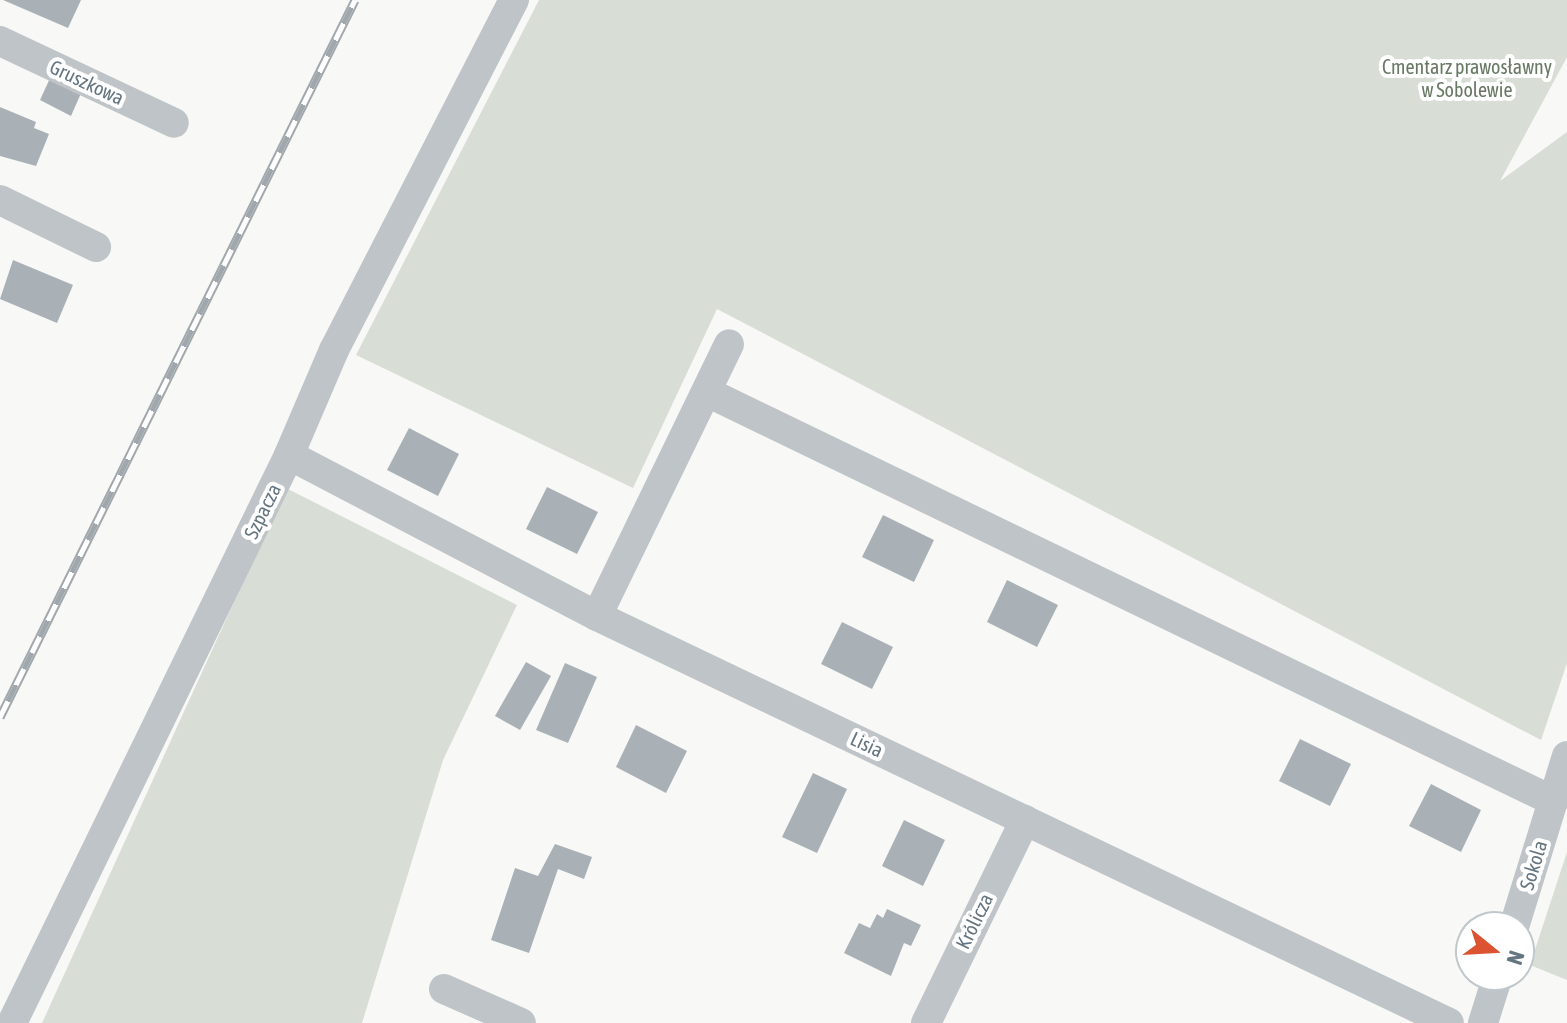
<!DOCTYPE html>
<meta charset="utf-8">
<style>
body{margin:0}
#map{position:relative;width:1567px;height:1023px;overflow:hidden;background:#f8f8f6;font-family:"Asap Condensed",sans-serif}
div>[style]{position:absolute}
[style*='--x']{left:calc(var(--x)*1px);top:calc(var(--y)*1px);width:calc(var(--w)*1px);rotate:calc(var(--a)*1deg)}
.green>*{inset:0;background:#d8ddd5}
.building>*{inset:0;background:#a9b1b7}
.minor>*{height:30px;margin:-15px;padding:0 15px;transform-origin:15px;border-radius:15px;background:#bfc4c8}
.rail>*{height:9px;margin-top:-4.5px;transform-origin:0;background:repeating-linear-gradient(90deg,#fff 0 18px,#a1a8ad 0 36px);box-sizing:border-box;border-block:2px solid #a1a8ad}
span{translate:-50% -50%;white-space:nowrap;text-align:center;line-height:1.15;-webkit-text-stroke:8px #fff;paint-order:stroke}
.park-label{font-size:20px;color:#677863}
.street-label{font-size:20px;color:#657580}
.north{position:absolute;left:1455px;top:911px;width:80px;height:80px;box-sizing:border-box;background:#fff;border:2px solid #c1c8cc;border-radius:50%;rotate:108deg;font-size:22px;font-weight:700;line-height:32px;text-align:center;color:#657580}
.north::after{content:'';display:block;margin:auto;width:28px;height:36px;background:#dc5332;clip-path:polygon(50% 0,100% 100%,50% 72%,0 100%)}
</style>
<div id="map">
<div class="green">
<i style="clip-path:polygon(539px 0,1567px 0,1567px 57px,1500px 181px,1567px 132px,1567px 663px,1541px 740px,717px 309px,633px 488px,356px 355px)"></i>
<i style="clip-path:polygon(286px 488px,517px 605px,443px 760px,362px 1023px,42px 1023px)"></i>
<i style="clip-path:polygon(1567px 852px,1567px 980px,1530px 965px)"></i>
</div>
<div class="building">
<i style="clip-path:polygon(3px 0,81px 0,68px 28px)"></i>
<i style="clip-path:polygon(51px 76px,82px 91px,71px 116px,40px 100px)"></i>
<i style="clip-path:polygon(0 107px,36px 122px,34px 128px,49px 134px,36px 166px,0 156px)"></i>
<i style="clip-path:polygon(13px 260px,73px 285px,57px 323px,0 299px)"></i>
<i style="clip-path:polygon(409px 428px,459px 454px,438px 496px,387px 470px)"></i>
<i style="clip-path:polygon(547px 487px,598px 512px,577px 554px,526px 529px)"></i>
<i style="clip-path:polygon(883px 515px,934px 540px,914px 582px,862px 557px)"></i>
<i style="clip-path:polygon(1007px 580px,1058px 605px,1037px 647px,987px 622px)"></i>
<i style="clip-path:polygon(842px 622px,893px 647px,872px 689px,821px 664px)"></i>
<i style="clip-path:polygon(526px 662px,551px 676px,520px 730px,495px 716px)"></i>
<i style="clip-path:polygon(565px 663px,597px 677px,568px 743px,536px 730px)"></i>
<i style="clip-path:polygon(636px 725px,687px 751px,666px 793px,616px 767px)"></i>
<i style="clip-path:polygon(1300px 739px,1351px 764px,1330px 806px,1279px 781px)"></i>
<i style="clip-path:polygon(813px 773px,847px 789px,817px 853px,782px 837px)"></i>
<i style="clip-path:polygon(1431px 784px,1481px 810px,1461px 852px,1409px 826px)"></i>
<i style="clip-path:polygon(904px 820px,945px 840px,923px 886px,882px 866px)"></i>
<i style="clip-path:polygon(555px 844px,592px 857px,584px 879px,558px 869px,529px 953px,491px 940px,515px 868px,538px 876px)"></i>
<i style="clip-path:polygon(887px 909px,921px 925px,911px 946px,904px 943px,891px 976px,844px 953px,859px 923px,870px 928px,877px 914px,883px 918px)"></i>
</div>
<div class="minor">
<i style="--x:0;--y:41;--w:192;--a:25.2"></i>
<i style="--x:0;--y:200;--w:107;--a:26.1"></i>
<i style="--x:707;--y:392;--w:940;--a:25.8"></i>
<i style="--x:289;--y:455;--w:348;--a:27.6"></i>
<i style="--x:597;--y:616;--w:944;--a:25.53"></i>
<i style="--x:597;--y:616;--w:302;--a:-64.1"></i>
<i style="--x:1514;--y:927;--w:179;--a:-72.8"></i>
<i style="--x:444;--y:989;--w:84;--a:23.8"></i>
<i style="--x:12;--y:1023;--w:632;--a:-64"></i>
<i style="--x:289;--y:455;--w:114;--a:-66.8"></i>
<i style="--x:334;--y:350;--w:394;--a:-62.8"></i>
<i style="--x:926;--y:1023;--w:226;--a:-64"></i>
<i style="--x:1483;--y:1023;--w:50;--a:-72.6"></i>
</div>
<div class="rail">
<i style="--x:0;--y:717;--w:800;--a:-63.66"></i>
</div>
<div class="park-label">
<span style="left:1467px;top:78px">Cmentarz prawosławny<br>w Sobolewie</span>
</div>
<div class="street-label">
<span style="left:87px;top:82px;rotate:25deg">Gruszkowa</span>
<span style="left:262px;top:511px;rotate:-64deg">Szpacza</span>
<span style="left:867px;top:744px;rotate:25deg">Lisia</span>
<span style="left:1533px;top:865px;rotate:-73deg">Sokola</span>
<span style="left:974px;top:921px;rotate:-64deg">Królicza</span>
</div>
<div class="north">N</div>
</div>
